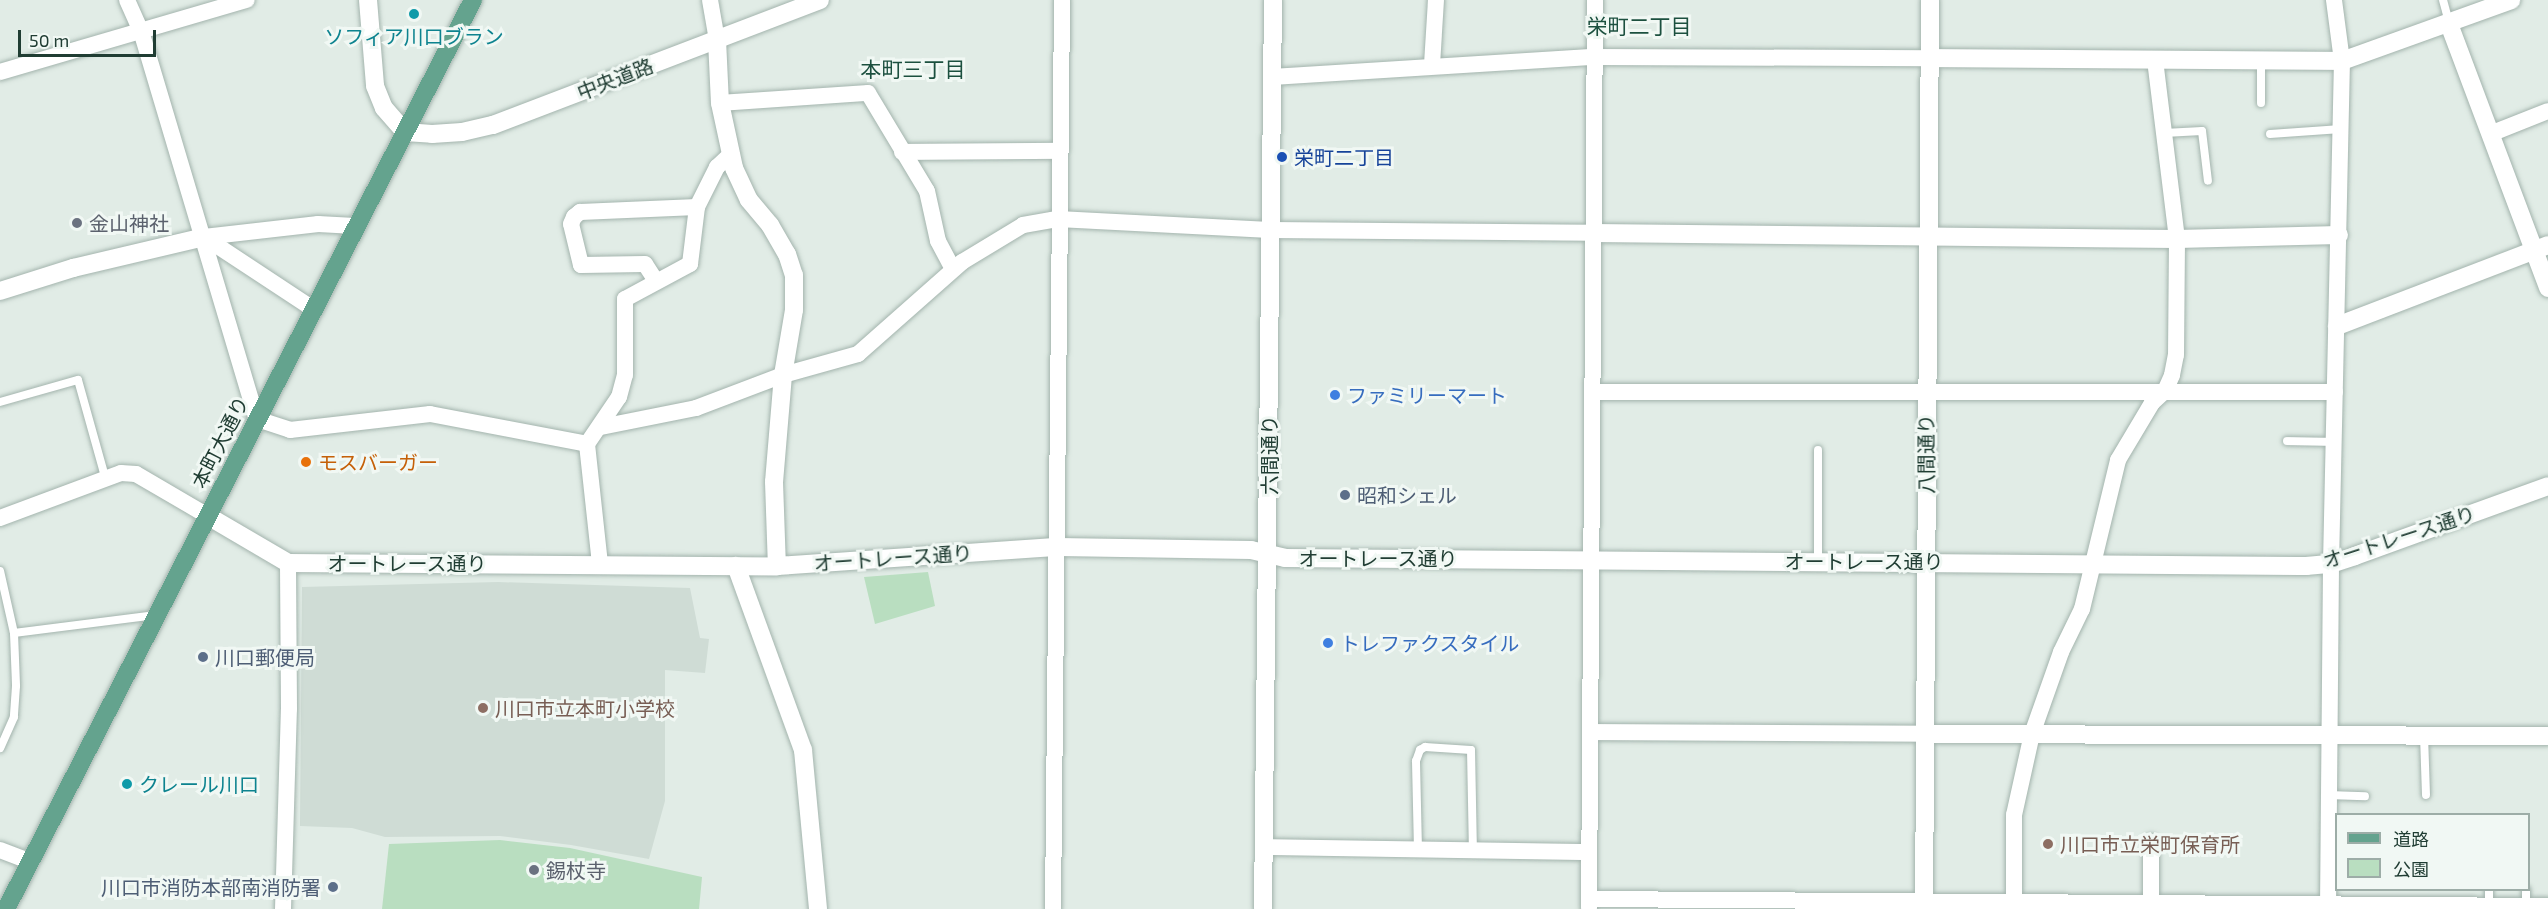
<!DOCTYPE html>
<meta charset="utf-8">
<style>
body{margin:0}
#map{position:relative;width:2548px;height:909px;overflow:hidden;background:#e1ece6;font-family:"Exo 2","Noto Sans JP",sans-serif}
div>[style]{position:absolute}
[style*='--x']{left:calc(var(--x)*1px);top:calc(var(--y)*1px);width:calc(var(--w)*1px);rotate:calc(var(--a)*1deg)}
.built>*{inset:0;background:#cfdcd5}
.green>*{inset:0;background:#b9dec0}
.roads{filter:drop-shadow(0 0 2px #a3b4ad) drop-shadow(0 0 2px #a3b4ad)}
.lane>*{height:8px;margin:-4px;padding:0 4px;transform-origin:4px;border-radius:4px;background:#fff}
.street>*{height:16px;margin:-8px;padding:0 8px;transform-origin:8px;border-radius:8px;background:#fff}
.secondary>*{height:18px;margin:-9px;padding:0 9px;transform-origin:9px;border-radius:9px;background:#fff}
.primary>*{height:18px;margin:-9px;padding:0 9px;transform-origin:9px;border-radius:9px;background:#64a38e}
.dots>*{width:16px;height:16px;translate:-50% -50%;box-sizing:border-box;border:3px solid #f1f8f4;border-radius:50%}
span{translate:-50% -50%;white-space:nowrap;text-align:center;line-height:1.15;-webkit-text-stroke:6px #f1f8f4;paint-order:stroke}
.culture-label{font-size:20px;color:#0d838f}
.left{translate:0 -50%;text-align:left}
.street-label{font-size:20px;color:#203d33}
.transit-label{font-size:20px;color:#164399}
.worship-label{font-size:20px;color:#5b616d}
.shop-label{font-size:20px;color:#366cbe}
.food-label{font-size:20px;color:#c56008}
.service-label{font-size:20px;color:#4e5e75}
.right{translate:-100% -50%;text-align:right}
.education-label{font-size:20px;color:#785e54}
.neighbourhood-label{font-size:21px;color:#1c503f}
.legend{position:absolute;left:2335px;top:813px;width:195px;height:78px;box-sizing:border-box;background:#f1f8f4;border:2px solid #9dada7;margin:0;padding:8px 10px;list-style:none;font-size:18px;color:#203d33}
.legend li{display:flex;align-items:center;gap:12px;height:30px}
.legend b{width:30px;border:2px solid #9dada7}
.scale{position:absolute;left:18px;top:30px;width:138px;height:27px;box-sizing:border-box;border:3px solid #203d33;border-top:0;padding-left:8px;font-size:18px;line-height:21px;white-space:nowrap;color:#203d33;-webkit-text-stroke:4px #f1f8f4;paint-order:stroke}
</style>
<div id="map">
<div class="built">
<i style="clip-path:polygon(498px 582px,690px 588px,700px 638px,709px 639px,705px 673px,665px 670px,665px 801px,649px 859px,571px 845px,500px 836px,385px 837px,352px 828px,300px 826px,302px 587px)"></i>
</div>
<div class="green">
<i style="clip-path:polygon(928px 572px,935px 606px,875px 624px,864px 577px)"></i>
<i style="clip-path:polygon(500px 840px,570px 848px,702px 877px,699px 909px,382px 909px,389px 844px)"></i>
</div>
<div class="roads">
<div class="lane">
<i style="--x:2443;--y:0;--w:24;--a:75"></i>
<i style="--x:2261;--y:60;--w:43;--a:90"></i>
<i style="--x:2164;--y:133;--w:38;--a:-3"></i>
<i style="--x:2202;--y:131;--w:50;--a:83.2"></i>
<i style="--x:2270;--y:134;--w:71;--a:-4"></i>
<i style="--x:0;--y:402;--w:81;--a:-15.8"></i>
<i style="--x:78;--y:380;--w:101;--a:74.4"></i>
<i style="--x:2287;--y:441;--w:47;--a:1.2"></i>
<i style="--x:1818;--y:450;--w:111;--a:90"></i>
<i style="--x:0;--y:571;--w:64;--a:77.3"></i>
<i style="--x:14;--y:633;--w:53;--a:87.8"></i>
<i style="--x:16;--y:686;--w:31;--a:94"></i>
<i style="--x:14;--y:717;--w:34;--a:114"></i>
<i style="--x:14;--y:633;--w:143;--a:-7.2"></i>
<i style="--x:2424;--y:735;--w:60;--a:88.1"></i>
<i style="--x:2328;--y:795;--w:37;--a:2"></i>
<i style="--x:1418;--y:850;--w:89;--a:-91.3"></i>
<i style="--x:1416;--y:761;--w:12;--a:-70"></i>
<i style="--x:1420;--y:750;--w:6;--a:-31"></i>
<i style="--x:1425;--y:747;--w:46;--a:3.7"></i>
<i style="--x:1471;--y:750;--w:101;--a:88.9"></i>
<i style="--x:2526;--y:890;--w:16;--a:90"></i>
<i style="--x:2489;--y:905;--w:15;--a:-90"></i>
</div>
<div class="street">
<i style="--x:127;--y:0;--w:34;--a:66"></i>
<i style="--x:141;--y:31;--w:405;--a:73.4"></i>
<i style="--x:257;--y:419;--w:35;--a:18"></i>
<i style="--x:290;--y:430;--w:141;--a:-6.5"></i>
<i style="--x:430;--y:414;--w:160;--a:10.8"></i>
<i style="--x:710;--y:0;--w:41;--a:80.1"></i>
<i style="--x:1432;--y:65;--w:65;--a:-86.5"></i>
<i style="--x:0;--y:72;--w:257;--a:-16.3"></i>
<i style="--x:1272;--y:77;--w:323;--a:-3.6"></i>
<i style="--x:1594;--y:57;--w:336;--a:0.2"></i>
<i style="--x:720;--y:103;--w:148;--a:-3.9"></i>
<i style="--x:868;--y:93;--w:114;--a:59"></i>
<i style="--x:927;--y:191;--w:51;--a:77.6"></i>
<i style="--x:938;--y:241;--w:32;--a:62"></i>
<i style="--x:2490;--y:134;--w:62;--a:-21.6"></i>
<i style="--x:902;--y:152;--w:157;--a:-0.4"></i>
<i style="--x:204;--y:237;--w:115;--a:-6.5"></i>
<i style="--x:318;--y:224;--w:37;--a:3"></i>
<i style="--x:204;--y:237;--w:131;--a:33.4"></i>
<i style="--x:656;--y:281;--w:20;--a:-123"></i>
<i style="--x:645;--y:264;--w:64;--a:179.1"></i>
<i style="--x:581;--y:265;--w:42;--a:-103.7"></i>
<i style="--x:571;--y:224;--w:8;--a:-67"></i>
<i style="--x:574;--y:217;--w:8;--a:-40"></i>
<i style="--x:580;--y:212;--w:117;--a:-2.4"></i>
<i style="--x:1592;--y:392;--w:743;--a:0"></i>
<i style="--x:601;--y:427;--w:97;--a:-11.3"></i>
<i style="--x:696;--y:408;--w:93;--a:-20.8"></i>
<i style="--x:783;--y:375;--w:78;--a:-15.6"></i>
<i style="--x:858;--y:354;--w:139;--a:-41.5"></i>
<i style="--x:962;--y:262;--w:71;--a:-31.2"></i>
<i style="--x:1023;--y:225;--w:36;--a:-10"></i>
<i style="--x:1058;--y:219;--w:212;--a:3"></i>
<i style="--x:1270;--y:230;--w:323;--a:0.5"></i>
<i style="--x:0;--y:518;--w:129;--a:-20.4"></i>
<i style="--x:121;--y:473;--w:15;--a:4"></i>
<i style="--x:136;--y:474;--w:83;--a:30.3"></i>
<i style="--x:600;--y:564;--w:121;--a:-96.2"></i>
<i style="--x:587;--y:444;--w:57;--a:-55.8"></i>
<i style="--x:619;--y:397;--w:23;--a:-75"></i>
<i style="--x:625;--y:375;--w:76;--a:-90"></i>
<i style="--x:625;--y:299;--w:74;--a:-28.3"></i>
<i style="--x:690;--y:264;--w:57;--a:-83"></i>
<i style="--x:697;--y:207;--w:45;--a:-63.4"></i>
<i style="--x:717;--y:167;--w:19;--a:-43"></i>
<i style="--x:1591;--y:732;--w:333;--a:0.3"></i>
<i style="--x:2151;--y:842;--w:59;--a:90"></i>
<i style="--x:1264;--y:847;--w:325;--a:0.9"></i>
<i style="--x:0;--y:850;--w:33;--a:21"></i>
<i style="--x:1589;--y:899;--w:959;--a:0.42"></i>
<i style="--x:1589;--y:908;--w:908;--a:-89.62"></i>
<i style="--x:283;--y:909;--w:200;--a:-88.3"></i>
<i style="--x:289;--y:709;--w:146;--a:-90.4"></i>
<i style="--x:1053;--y:909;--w:909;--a:-89.43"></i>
<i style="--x:2014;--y:909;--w:94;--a:-90"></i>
<i style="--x:2014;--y:815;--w:83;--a:-77.5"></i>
<i style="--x:2032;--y:734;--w:87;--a:-70.5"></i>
<i style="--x:2061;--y:652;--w:48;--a:-64"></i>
<i style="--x:2082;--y:609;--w:153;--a:-76.4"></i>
<i style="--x:2118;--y:460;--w:66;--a:-59.2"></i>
<i style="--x:2152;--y:403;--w:18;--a:-43"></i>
<i style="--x:2165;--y:391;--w:17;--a:-66"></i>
<i style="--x:2172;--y:375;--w:20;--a:-79"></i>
<i style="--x:2176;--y:355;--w:116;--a:-89.5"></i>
<i style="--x:2177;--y:239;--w:181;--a:-97"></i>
<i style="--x:2328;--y:909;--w:345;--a:-89.5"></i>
<i style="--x:2331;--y:564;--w:503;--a:-88.75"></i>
<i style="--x:2342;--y:61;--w:62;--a:-97.5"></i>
</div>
<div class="secondary">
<i style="--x:368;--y:0;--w:86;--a:85.3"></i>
<i style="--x:375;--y:86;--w:24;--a:68"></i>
<i style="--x:384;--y:108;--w:32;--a:49"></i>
<i style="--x:405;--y:132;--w:27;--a:4"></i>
<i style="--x:432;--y:134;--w:30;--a:-4"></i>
<i style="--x:462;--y:132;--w:32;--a:-13"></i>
<i style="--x:493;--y:125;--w:350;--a:-20.9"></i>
<i style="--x:2449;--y:24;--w:282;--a:69.4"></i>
<i style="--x:717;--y:40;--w:63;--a:87.3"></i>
<i style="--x:720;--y:103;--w:66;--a:77.8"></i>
<i style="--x:734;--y:168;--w:35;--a:65"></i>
<i style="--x:749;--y:200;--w:33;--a:50"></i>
<i style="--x:770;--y:225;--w:34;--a:60"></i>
<i style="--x:787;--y:254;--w:22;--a:72"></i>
<i style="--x:794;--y:275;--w:35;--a:90"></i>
<i style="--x:794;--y:310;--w:66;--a:99.6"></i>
<i style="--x:783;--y:375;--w:107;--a:94.8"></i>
<i style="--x:774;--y:482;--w:84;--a:88"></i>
<i style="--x:1930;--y:58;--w:412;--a:0.4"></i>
<i style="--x:2342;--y:61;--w:180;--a:-19.8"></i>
<i style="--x:1593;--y:233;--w:584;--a:0.59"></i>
<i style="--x:2177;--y:239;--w:162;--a:-1.4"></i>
<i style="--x:0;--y:291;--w:77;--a:-17.5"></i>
<i style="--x:73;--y:268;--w:135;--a:-13.3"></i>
<i style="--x:2337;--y:326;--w:226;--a:-21"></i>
<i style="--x:208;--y:516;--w:93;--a:30.4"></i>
<i style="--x:288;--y:563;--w:489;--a:0.4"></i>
<i style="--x:777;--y:566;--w:282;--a:-3.9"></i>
<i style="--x:1058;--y:547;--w:193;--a:0.9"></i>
<i style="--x:1251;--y:550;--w:35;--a:13"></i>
<i style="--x:1285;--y:558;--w:1021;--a:0.45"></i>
<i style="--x:2306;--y:566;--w:25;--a:-5"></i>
<i style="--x:2331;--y:564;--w:25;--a:-18"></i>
<i style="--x:2355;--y:556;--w:205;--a:-19.9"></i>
<i style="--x:736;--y:566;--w:196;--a:70"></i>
<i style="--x:803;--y:750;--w:160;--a:84.6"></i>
<i style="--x:1924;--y:734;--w:624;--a:0.18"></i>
<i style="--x:1263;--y:909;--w:909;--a:-89.37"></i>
<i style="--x:1924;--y:909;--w:909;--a:-89.62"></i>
</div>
<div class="primary">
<i style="--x:6;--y:909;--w:1022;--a:-62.81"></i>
</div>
</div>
<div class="dots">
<i style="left:414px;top:14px;background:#0f9aa8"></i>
<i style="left:1282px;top:157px;background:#1a4fb4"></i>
<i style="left:77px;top:223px;background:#6b7280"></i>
<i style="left:1335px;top:395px;background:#3f7fe0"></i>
<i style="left:306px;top:462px;background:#e8710a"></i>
<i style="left:1345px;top:495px;background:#5c6f8a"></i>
<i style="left:1328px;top:643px;background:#3f7fe0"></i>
<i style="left:203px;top:657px;background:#5c6f8a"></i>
<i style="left:483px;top:708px;background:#8d6e63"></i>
<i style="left:127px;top:784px;background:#0f9aa8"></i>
<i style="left:2048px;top:844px;background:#8d6e63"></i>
<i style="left:534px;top:870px;background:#6b7280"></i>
<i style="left:333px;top:887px;background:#5c6f8a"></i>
</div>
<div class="culture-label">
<span style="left:414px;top:36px">ソフィア川口ブラン</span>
<span class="left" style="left:139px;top:784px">クレール川口</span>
</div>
<div class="street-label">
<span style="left:615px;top:79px;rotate:-21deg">中央道路</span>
<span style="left:220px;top:442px;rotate:-63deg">本町大通り</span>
<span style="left:1926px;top:454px;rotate:-90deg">八間通り</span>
<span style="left:1269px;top:455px;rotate:-90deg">六間通り</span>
<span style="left:2399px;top:537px;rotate:-18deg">オートレース通り</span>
<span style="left:893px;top:558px;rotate:-4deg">オートレース通り</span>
<span style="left:1378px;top:558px">オートレース通り</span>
<span style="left:1864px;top:561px">オートレース通り</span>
<span style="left:407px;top:563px">オートレース通り</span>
</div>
<div class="transit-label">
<span class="left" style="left:1294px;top:157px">栄町二丁目</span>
</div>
<div class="worship-label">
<span class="left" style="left:89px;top:223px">金山神社</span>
<span class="left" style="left:546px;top:870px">錫杖寺</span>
</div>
<div class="shop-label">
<span class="left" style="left:1347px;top:395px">ファミリーマート</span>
<span class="left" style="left:1340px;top:643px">トレファクスタイル</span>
</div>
<div class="food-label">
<span class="left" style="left:318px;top:462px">モスバーガー</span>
</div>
<div class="service-label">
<span class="left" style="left:1357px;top:495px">昭和シェル</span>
<span class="left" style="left:215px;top:657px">川口郵便局</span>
<span class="right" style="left:321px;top:887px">川口市消防本部南消防署</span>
</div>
<div class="education-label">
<span class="left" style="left:495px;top:708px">川口市立本町小学校</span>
<span class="left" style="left:2060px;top:844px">川口市立栄町保育所</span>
</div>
<div class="neighbourhood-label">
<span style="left:1639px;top:26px">栄町二丁目</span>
<span style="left:913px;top:69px">本町三丁目</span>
</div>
<ul class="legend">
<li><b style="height:8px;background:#64a38e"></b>道路</li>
<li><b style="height:16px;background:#b9dec0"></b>公園</li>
</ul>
<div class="scale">50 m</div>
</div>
